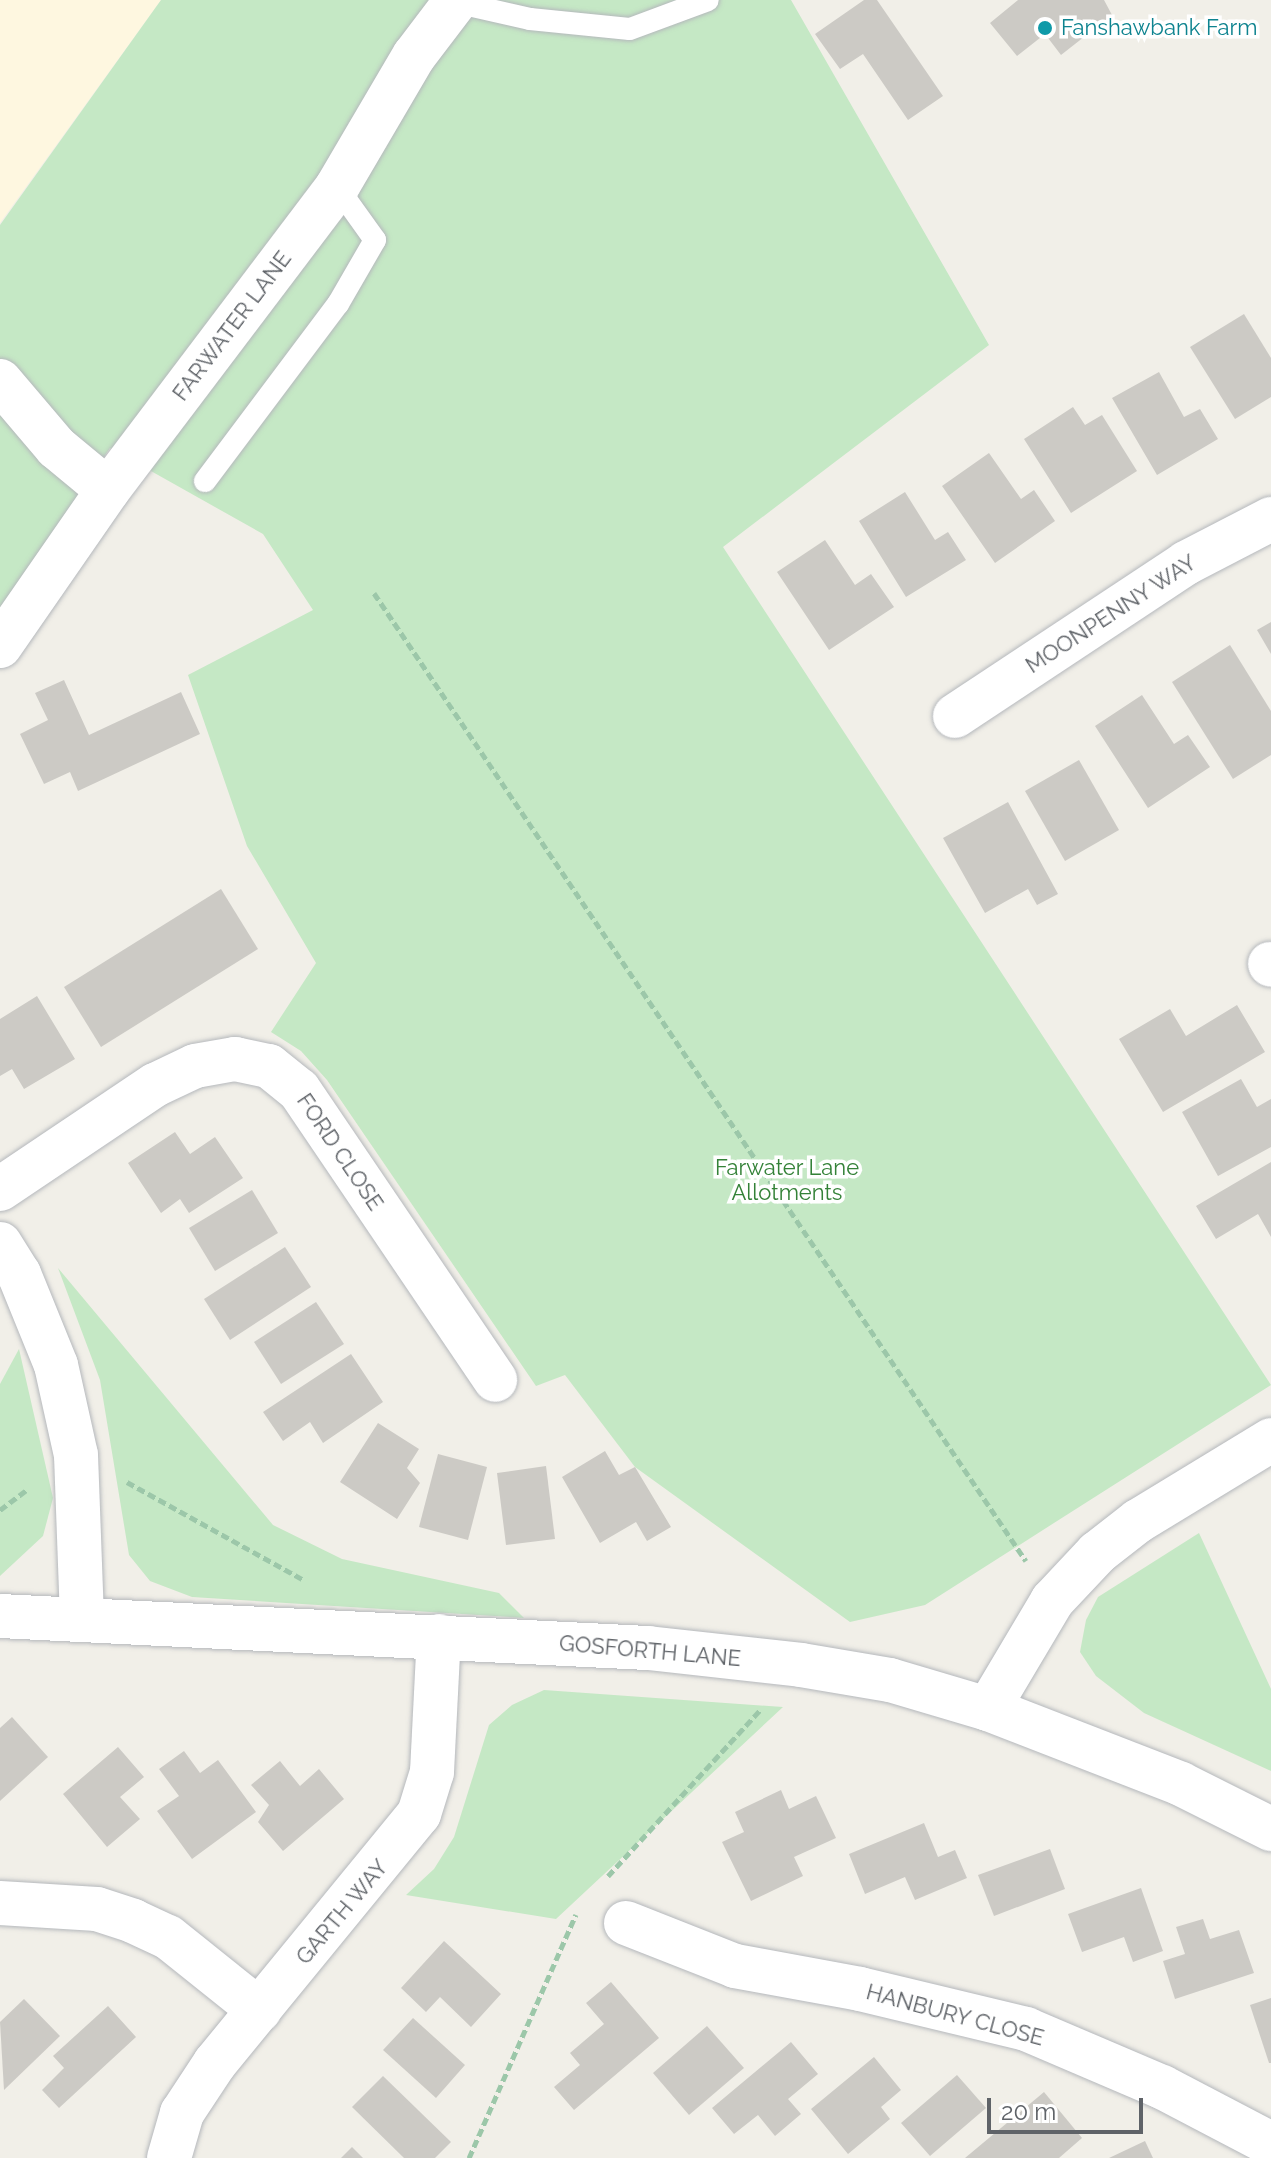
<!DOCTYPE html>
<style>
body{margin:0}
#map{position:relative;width:1271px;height:2158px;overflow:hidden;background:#f1efe8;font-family:Raleway,sans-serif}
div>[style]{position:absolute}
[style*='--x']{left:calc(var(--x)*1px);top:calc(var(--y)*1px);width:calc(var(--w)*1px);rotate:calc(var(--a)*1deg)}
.commercial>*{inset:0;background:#fef7e0}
.green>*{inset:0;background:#c5e8c5}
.building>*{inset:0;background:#cccac5}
.path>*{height:5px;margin-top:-2.5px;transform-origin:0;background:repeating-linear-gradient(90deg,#9cc7a9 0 8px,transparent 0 12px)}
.roads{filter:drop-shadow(0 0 2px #b5b8bc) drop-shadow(0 0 2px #b5b8bc)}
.lane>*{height:22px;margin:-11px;padding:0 11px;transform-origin:11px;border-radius:11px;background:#fff}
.street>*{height:44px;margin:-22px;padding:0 22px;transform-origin:22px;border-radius:22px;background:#fff}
.secondary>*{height:44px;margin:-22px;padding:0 22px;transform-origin:22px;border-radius:22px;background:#fff}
.dots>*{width:22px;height:22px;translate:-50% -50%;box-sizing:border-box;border:4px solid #fff;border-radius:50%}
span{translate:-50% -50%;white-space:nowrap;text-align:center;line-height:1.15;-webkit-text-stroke:7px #fff;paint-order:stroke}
.culture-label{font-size:22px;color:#0d838f}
.left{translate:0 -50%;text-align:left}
.street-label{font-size:22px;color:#5f6368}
.park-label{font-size:22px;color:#348238}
.scale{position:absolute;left:987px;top:2098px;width:156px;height:36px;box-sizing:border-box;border:4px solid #5f6368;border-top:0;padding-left:10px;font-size:24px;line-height:28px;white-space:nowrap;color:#5f6368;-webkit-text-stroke:6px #fff;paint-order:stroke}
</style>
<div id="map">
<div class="commercial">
<i style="clip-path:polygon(0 0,161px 0,0 223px)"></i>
</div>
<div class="green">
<i style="clip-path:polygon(161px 0,791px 0,989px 345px,723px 547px,1271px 1385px,925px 1605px,850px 1622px,635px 1467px,565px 1375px,536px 1386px,327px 1080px,301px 1051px,271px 1032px,316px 963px,247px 846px,188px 675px,313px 610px,263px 534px,110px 448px,0 609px,0 225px)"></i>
<i style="clip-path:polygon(58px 1268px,273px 1525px,342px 1559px,499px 1593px,524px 1618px,192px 1597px,150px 1581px,129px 1555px,100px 1380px)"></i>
<i style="clip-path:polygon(19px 1349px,53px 1498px,43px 1536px,0 1576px,0 1384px)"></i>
<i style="clip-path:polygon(1199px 1533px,1271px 1689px,1271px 1771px,1144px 1713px,1096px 1676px,1080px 1652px,1086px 1620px,1098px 1597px)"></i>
<i style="clip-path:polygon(544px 1690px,783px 1707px,556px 1919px,406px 1895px,434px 1869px,454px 1837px,489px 1725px,512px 1705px)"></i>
</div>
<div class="building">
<i style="clip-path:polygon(864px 0,877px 0,943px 96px,908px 120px,863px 54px,840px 69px,815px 34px)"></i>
<i style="clip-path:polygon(1018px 0,1104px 0,1112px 15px,1061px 55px,1045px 34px,1017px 56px,990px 23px)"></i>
<i style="clip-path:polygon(1244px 314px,1271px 358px,1271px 397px,1235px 419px,1190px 347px)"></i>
<i style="clip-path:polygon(1159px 372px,1184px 417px,1200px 409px,1218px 439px,1157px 475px,1112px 398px)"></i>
<i style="clip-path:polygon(1073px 407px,1085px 425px,1102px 415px,1137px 471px,1071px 513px,1024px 439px)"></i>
<i style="clip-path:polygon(989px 453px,1021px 499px,1034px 490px,1055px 521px,995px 563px,942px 486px)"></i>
<i style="clip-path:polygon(905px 492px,935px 540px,948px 532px,966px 560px,906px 597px,859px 521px)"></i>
<i style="clip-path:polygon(825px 540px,855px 585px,871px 574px,894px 607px,829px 650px,777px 572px)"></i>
<i style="clip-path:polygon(1271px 622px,1271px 654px,1257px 630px)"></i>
<i style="clip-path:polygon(1230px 645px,1271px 711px,1271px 755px,1233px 779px,1172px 682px)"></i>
<i style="clip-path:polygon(64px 680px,89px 735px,181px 692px,200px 734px,78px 791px,70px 772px,44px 784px,20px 734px,48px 720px,35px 693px)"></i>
<i style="clip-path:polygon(1142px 695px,1174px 744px,1188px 735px,1210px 767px,1148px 808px,1095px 726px)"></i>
<i style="clip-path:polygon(1079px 760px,1119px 830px,1065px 861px,1025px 791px)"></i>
<i style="clip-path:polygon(1008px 802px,1058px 894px,1037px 905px,1028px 889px,985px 913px,943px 838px)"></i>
<i style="clip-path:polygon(221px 889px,258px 949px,101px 1047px,64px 987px)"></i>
<i style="clip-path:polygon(37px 996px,75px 1059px,24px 1089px,12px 1069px,0 1076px,0 1019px)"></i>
<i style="clip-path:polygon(1237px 1005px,1265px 1052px,1163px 1112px,1119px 1039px,1170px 1009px,1186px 1036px)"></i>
<i style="clip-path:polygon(1241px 1079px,1257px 1107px,1271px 1099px,1271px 1147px,1218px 1176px,1182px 1112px)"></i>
<i style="clip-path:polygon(175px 1132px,190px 1154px,215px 1137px,243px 1178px,189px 1213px,180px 1199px,161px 1213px,128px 1163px)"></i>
<i style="clip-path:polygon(1271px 1162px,1271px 1237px,1258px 1214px,1216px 1239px,1196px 1206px)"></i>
<i style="clip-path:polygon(252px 1190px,278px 1233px,215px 1271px,189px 1228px)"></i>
<i style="clip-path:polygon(285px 1247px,311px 1287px,230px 1340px,204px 1299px)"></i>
<i style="clip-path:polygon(316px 1302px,344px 1344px,281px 1384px,254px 1342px)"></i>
<i style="clip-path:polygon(351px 1354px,383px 1402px,323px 1443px,310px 1422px,283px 1441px,263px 1412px)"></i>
<i style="clip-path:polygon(378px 1423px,419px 1449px,407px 1468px,420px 1483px,397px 1519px,340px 1482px)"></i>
<i style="clip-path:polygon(605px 1451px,619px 1475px,635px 1467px,671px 1527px,647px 1541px,636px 1522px,600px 1543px,562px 1477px)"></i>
<i style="clip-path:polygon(438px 1454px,487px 1467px,468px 1540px,419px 1527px)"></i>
<i style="clip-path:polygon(546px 1466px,555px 1539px,506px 1545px,497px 1473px)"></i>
<i style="clip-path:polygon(12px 1717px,48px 1757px,0 1801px,0 1728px)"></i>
<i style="clip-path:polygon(118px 1747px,144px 1777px,120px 1797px,140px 1819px,107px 1847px,63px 1794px)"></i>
<i style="clip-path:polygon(184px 1751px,200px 1773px,218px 1760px,256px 1812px,192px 1859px,157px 1811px,179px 1796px,159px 1769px)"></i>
<i style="clip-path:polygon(280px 1761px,300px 1786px,319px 1769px,344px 1799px,283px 1851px,258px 1822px,269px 1805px,251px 1785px)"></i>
<i style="clip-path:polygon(781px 1790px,789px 1809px,816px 1796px,836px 1838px,794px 1857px,803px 1876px,751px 1901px,722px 1842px,744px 1832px,735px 1812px)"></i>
<i style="clip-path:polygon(924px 1823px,938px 1857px,955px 1850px,967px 1878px,915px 1900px,905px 1877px,865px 1894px,849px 1854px)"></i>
<i style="clip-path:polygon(1050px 1849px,1065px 1889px,994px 1916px,978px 1875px)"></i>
<i style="clip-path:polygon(1141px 1888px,1163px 1951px,1133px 1962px,1124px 1937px,1082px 1952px,1068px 1914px)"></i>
<i style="clip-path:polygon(1203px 1919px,1210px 1939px,1239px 1930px,1254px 1973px,1175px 1999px,1163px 1961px,1185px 1954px,1176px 1927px)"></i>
<i style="clip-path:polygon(444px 1941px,501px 1994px,471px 2027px,440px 1997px,426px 2012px,401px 1988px)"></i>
<i style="clip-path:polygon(611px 1982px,659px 2038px,574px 2110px,554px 2087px,580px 2065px,570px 2053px,604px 2024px,586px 2003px)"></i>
<i style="clip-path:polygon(1271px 1998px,1271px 2063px,1269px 2063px,1250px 2005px)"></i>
<i style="clip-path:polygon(24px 1999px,60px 2036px,4px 2090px,0 2022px)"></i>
<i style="clip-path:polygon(108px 2006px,136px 2037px,59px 2108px,42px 2090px,64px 2068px,53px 2056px)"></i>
<i style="clip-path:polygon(413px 2018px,465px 2065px,436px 2098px,383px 2050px)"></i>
<i style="clip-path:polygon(707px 2026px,744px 2068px,689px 2115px,653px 2073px)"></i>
<i style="clip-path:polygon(791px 2042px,818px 2074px,788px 2099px,801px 2114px,775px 2136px,758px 2115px,734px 2134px,712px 2108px)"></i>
<i style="clip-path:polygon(874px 2057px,901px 2090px,881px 2107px,890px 2119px,848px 2154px,811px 2109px)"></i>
<i style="clip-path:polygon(957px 2075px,986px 2108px,930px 2156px,901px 2123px)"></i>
<i style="clip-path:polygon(383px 2076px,451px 2142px,435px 2158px,404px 2158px,352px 2107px)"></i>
<i style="clip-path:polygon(1044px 2092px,1082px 2138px,1059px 2158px,965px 2158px)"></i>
<i style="clip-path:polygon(1145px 2141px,1153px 2158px,1109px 2158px)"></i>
<i style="clip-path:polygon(352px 2147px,363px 2158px,341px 2158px)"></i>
</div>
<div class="path">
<i style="--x:374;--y:593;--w:1167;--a:56.04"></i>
<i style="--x:127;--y:1482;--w:202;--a:29"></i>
<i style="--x:0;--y:1510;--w:34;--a:-37"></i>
<i style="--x:608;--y:1876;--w:226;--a:-47.5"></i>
<i style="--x:469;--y:2158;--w:266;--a:-66.3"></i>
</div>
<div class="roads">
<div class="lane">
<i style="--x:455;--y:2;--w:77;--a:12.8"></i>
<i style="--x:530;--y:19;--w:100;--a:5.7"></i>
<i style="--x:630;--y:29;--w:83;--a:-20.4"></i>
<i style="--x:205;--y:481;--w:221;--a:-53.1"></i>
<i style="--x:338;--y:304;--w:74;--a:-60"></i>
<i style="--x:375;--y:240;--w:65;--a:-125.6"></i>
</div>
<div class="street">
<i style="--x:0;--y:381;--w:87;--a:49.7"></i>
<i style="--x:56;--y:447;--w:67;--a:39.6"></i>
<i style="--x:0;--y:646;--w:190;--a:-55.3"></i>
<i style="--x:108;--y:490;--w:380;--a:-52.9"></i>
<i style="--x:337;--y:187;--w:152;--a:-59.6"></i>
<i style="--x:414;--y:56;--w:68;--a:-52.8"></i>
<i style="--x:955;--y:716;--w:277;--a:-33.5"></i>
<i style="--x:1186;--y:563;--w:96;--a:-27.4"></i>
<i style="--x:1270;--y:964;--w:1;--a:45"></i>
<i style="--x:0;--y:1189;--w:187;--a:-33.9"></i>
<i style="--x:155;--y:1085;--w:44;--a:-25.4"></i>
<i style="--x:195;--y:1066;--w:41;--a:-9.9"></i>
<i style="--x:235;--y:1059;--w:35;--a:12"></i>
<i style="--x:269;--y:1066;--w:38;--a:39"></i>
<i style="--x:299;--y:1090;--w:350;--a:55.9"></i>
<i style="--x:0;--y:1244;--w:36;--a:58"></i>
<i style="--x:19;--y:1274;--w:98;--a:67.9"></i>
<i style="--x:56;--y:1365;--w:92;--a:77.5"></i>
<i style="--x:76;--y:1455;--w:162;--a:87.9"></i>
<i style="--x:988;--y:1709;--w:126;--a:-59.3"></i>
<i style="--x:1052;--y:1601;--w:66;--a:-46.8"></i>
<i style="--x:1097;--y:1553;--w:52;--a:-38"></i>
<i style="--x:1138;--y:1521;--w:156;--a:-31.3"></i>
<i style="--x:0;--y:1903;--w:97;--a:3.5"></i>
<i style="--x:97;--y:1909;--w:38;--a:18"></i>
<i style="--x:133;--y:1921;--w:38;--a:25"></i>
<i style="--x:168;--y:1937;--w:117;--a:38.7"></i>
<i style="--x:626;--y:1923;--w:117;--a:21.5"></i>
<i style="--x:735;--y:1966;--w:127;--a:10.4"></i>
<i style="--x:860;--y:1989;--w:171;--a:13.5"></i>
<i style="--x:1026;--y:2029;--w:148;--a:23.1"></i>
<i style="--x:1162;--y:2087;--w:123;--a:27.6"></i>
<i style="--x:169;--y:2158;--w:47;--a:-73.9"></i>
<i style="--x:182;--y:2113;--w:60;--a:-56.6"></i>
<i style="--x:215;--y:2063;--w:322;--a:-50.7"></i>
<i style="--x:419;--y:1814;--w:44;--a:-72.8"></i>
<i style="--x:432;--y:1772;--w:136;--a:-87.1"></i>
</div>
<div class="secondary">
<i style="--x:0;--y:1616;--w:649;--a:2.83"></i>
<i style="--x:648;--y:1648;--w:154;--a:6.3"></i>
<i style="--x:801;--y:1665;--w:90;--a:9.6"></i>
<i style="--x:890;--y:1680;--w:102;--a:16.5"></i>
<i style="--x:988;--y:1709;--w:207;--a:21.2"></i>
<i style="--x:1181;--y:1784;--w:101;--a:26.6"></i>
</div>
</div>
<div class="dots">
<i style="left:1045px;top:28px;background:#0f9aa8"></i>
</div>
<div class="culture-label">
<span class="left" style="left:1061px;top:28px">Fanshawbank Farm</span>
</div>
<div class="street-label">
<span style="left:232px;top:326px;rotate:-53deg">FARWATER LANE</span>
<span style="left:1111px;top:614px;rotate:-33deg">MOONPENNY WAY</span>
<span style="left:340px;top:1152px;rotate:56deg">FORD CLOSE</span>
<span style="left:650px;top:1651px;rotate:5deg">GOSFORTH LANE</span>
<span style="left:342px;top:1912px;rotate:-50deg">GARTH WAY</span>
<span style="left:955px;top:2015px;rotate:15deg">HANBURY CLOSE</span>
</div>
<div class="park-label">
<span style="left:787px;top:1180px">Farwater Lane<br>Allotments</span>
</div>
<div class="scale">20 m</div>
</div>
